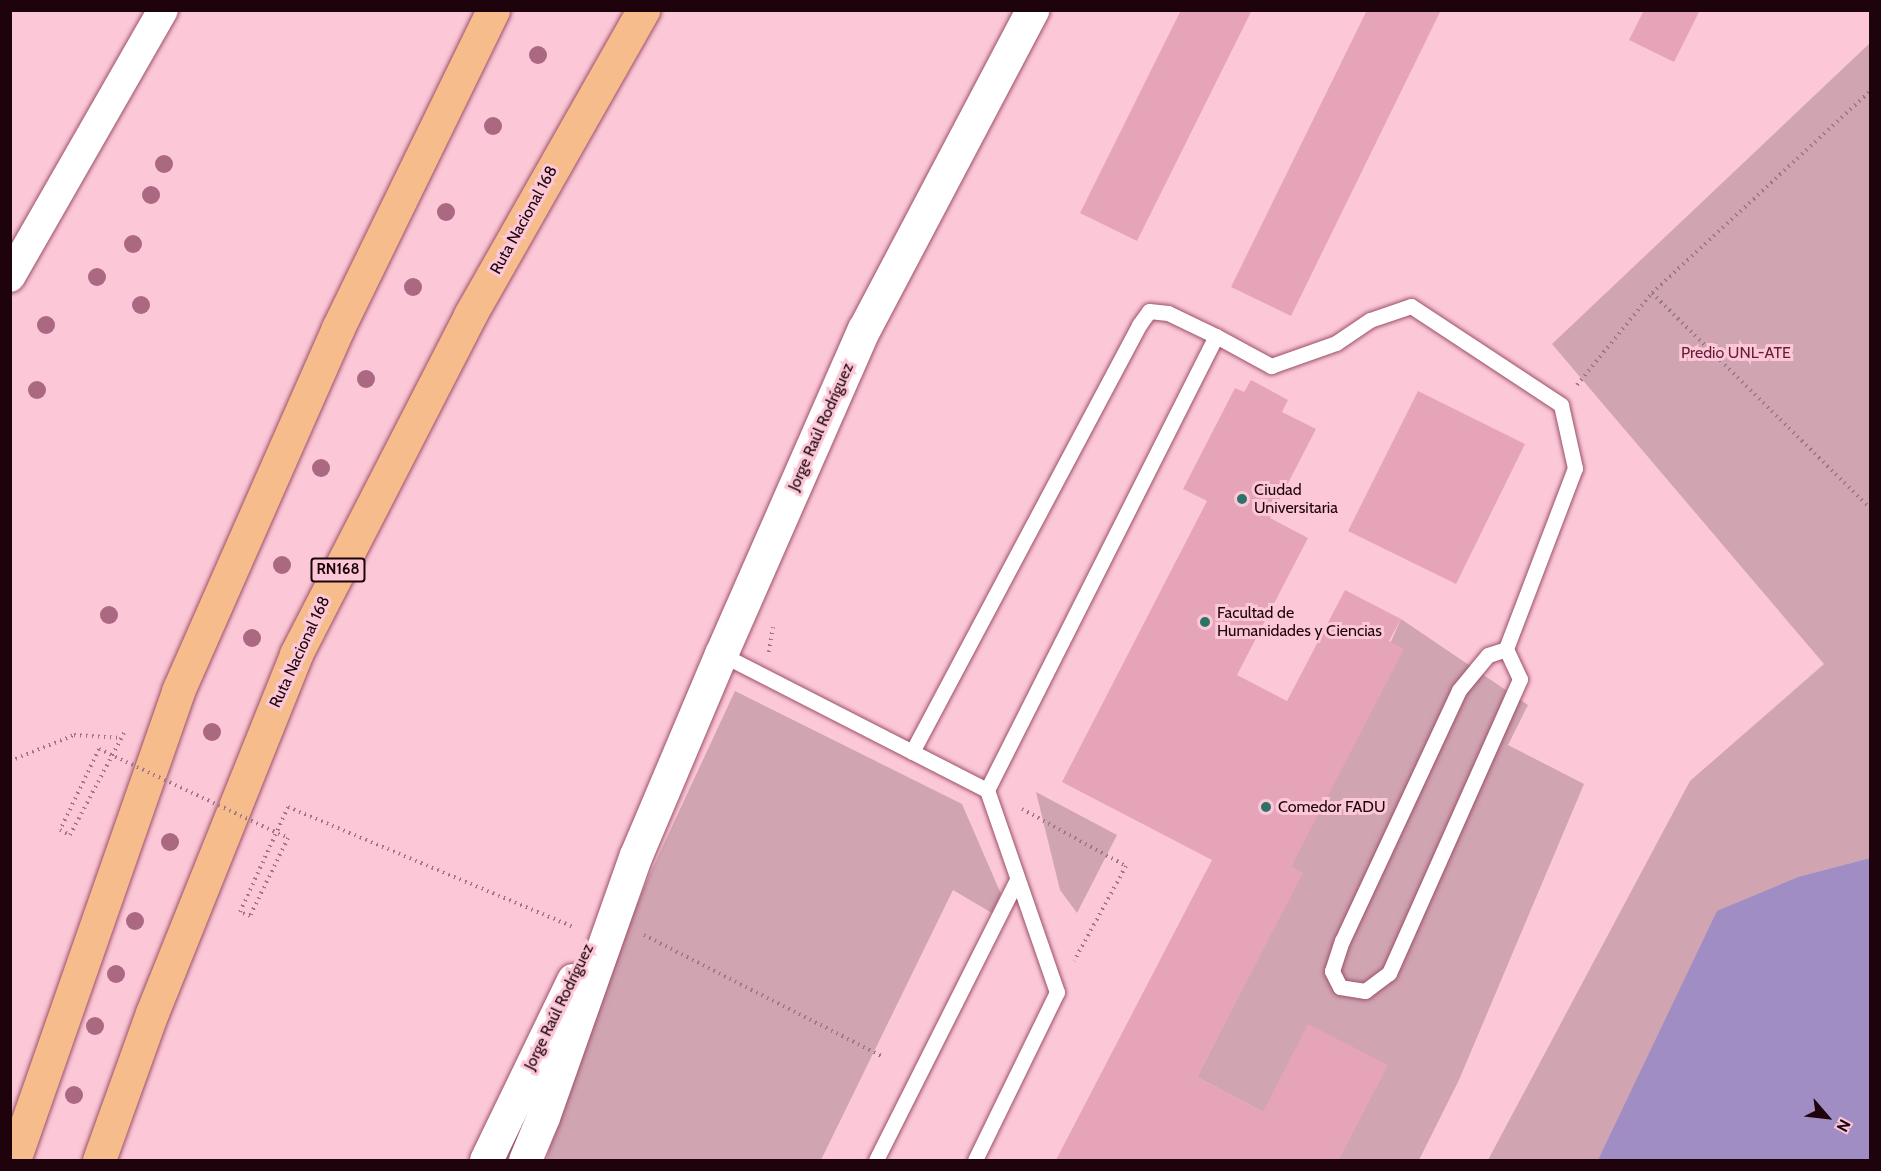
<!DOCTYPE html>
<meta charset="utf-8">
<style>
body{margin:0}
#map{position:relative;width:1881px;height:1171px;overflow:hidden;background:#fcc8d7;font-family:Cabin,sans-serif}
div>[style]{position:absolute}
[style*='--x']{left:calc(var(--x)*1px);top:calc(var(--y)*1px);width:calc(var(--w)*1px);rotate:calc(var(--a)*1deg)}
.green>*{inset:0;background:#d0a4b1}
.water>*{inset:0;background:#9f8dc4}
.building>*{inset:0;background:#e6a4b8}
.path>*{height:4px;margin-top:-2px;transform-origin:0;background:repeating-linear-gradient(90deg,#9f7683 0 1.5px,transparent 0 6px)}
.roads{filter:drop-shadow(0 0 2px #9c506a) drop-shadow(0 0 2px #9c506a)}
.service>*{height:15px;margin:-7.5px;padding:0 7.5px;transform-origin:7.5px;border-radius:7.5px;background:#fff}
.minor>*{height:30px;margin:-15px;padding:0 15px;transform-origin:15px;border-radius:15px;background:#fff}
.secondary>*{height:33px;margin:-16.5px;padding:0 16.5px;transform-origin:16.5px;border-radius:16.5px;background:#fff}
.trunk>*{height:33px;margin:-16.5px;padding:0 16.5px;transform-origin:16.5px;border-radius:16.5px;background:#f6bc8c}
.path-bridge>*{height:4px;margin-top:-2px;transform-origin:0;background:repeating-linear-gradient(90deg,#9f7683 0 1.5px,transparent 0 6px)}
.trees>*{width:18px;height:18px;margin:-9px;border-radius:50%;background:#aa6981}
.dots>*{width:16px;height:16px;translate:-50% -50%;box-sizing:border-box;border:3px solid #fcc8d7;border-radius:50%}
span{translate:-50% -50%;white-space:nowrap;text-align:center;line-height:1.15;-webkit-text-stroke:6px #fcc8d7;paint-order:stroke}
.shield-label span{padding:2px 4px;background:#fcc8d7;border:2px solid;border-radius:4px;-webkit-text-stroke-width:0}
.shield-label{font-size:15px;color:#1e030d;font-weight:700}
.street-label{font-size:16px;color:#1e030d}
.park-label{font-size:16px;color:#671b3a}
.poi-label{font-size:16px;color:#1e030d}
.left{translate:0 -50%;text-align:left}
.frame{position:absolute;inset:0;border:12px solid #1e030d;pointer-events:none}
.north{position:absolute;left:1797px;top:1087px;width:60px;height:60px;-webkit-text-stroke:4px #fcc8d7;paint-order:stroke;rotate:118deg;font-size:16px;font-weight:700;line-height:24px;text-align:center;color:#1e030d}
.north::after{content:'';display:block;margin:auto;width:21px;height:27px;background:#1e030d;clip-path:polygon(50% 0,100% 100%,50% 72%,0 100%)}
</style>
<div id="map">
<div class="green">
<i style="clip-path:polygon(1870px 43px,1870px 858px,1801px 876px,1628px 1101px,1598px 1160px,1488px 1160px,1690px 781px,1824px 664px,1552px 344px)"></i>
<i style="clip-path:polygon(1401px 619px,1528px 705px,1508px 745px,1584px 784px,1459px 1080px,1419px 1160px,1338px 1160px,1387px 1066px,1263px 1112px,1197px 1077px,1302px 873px,1291px 867px)"></i>
<i style="clip-path:polygon(735px 691px,962px 804px,1001px 894px,992px 913px,953px 890px,821px 1160px,547px 1160px,566px 1073px,649px 876px)"></i>
<i style="clip-path:polygon(1036px 792px,1117px 835px,1077px 913px,1060px 890px)"></i>
</div>
<div class="water">
<i style="clip-path:polygon(1870px 858px,1870px 1160px,1598px 1160px,1717px 911px,1801px 876px)"></i>
</div>
<div class="building">
<i style="clip-path:polygon(1181px 10px,1252px 10px,1137px 241px,1080px 213px)"></i>
<i style="clip-path:polygon(1367px 10px,1441px 10px,1291px 316px,1231px 287px)"></i>
<i style="clip-path:polygon(1644px 10px,1700px 10px,1674px 62px,1629px 40px)"></i>
<i style="clip-path:polygon(1251px 380px,1288px 400px,1282px 412px,1316px 429px,1270px 518px,1308px 538px,1237px 675px,1287px 701px,1345px 590px,1401px 619px,1389px 641px,1404px 649px,1291px 867px,1303px 873px,1197px 1077px,1263px 1112px,1308px 1024px,1388px 1065px,1338px 1160px,1056px 1160px,1212px 860px,1062px 782px,1207px 501px,1183px 489px,1235px 388px,1244px 392px)"></i>
<i style="clip-path:polygon(1418px 391px,1525px 444px,1456px 584px,1348px 531px)"></i>
</div>
<div class="path">
<i style="--x:1652;--y:293;--w:306;--a:44.6"></i>
<i style="--x:1577;--y:385;--w:119;--a:-50.8"></i>
<i style="--x:1652;--y:293;--w:297;--a:-42.8"></i>
<i style="--x:769;--y:652;--w:25;--a:-81"></i>
<i style="--x:99;--y:749;--w:90;--a:115.7"></i>
<i style="--x:60;--y:830;--w:11;--a:27"></i>
<i style="--x:70;--y:835;--w:118;--a:-62.1"></i>
<i style="--x:10;--y:761;--w:69;--a:-22.1"></i>
<i style="--x:74;--y:735;--w:46;--a:3.7"></i>
<i style="--x:1022;--y:809;--w:119;--a:28.7"></i>
<i style="--x:1126;--y:866;--w:108;--a:118.7"></i>
<i style="--x:288;--y:838;--w:87;--a:116"></i>
<i style="--x:250;--y:916;--w:11;--a:-158"></i>
<i style="--x:240;--y:912;--w:115;--a:-65.4"></i>
<i style="--x:288;--y:807;--w:310;--a:22.8"></i>
<i style="--x:644;--y:935;--w:266;--a:27"></i>
</div>
<div class="roads">
<div class="service">
<i style="--x:1216;--y:336;--w:63;--a:28.6"></i>
<i style="--x:1271;--y:366;--w:69;--a:-19.5"></i>
<i style="--x:1336;--y:343;--w:41;--a:-34.1"></i>
<i style="--x:1370;--y:320;--w:43;--a:-18.9"></i>
<i style="--x:1411;--y:306;--w:180;--a:33.4"></i>
<i style="--x:1561;--y:405;--w:65;--a:77.5"></i>
<i style="--x:1575;--y:468;--w:194;--a:110.9"></i>
<i style="--x:1506;--y:649;--w:33;--a:65"></i>
<i style="--x:1520;--y:679;--w:322;--a:114"></i>
<i style="--x:1389;--y:973;--w:30;--a:143"></i>
<i style="--x:1365;--y:991;--w:25;--a:-171"></i>
<i style="--x:1340;--y:987;--w:18;--a:-117"></i>
<i style="--x:1332;--y:971;--w:32;--a:-72"></i>
<i style="--x:1342;--y:941;--w:277;--a:-65"></i>
<i style="--x:1459;--y:690;--w:45;--a:-50.4"></i>
<i style="--x:1488;--y:655;--w:19;--a:-18"></i>
<i style="--x:721;--y:654;--w:299;--a:27.1"></i>
<i style="--x:987;--y:790;--w:214;--a:70.9"></i>
<i style="--x:1057;--y:992;--w:187;--a:116"></i>
<i style="--x:912;--y:752;--w:484;--a:-62"></i>
<i style="--x:1139;--y:325;--w:17;--a:-54"></i>
<i style="--x:1149;--y:311;--w:19;--a:6"></i>
<i style="--x:1168;--y:313;--w:53;--a:25.6"></i>
<i style="--x:1216;--y:336;--w:508;--a:116.77"></i>
<i style="--x:876;--y:1160;--w:313;--a:-63.3"></i>
</div>
<div class="minor">
<i style="--x:10;--y:277;--w:308;--a:-60.2"></i>
</div>
<div class="secondary">
<i style="--x:486;--y:1160;--w:200;--a:-64.2"></i>
<i style="--x:525;--y:1160;--w:47;--a:-67.3"></i>
<i style="--x:543;--y:1117;--w:278;--a:-70.5"></i>
<i style="--x:636;--y:855;--w:218;--a:-67.1"></i>
<i style="--x:721;--y:654;--w:355;--a:-66.3"></i>
<i style="--x:864;--y:329;--w:361;--a:-62.2"></i>
</div>
<div class="trunk">
<i style="--x:14;--y:1160;--w:497;--a:-70.7"></i>
<i style="--x:178;--y:691;--w:397;--a:-66.2"></i>
<i style="--x:338;--y:328;--w:354;--a:-64"></i>
<i style="--x:99;--y:1160;--w:156;--a:-70.2"></i>
<i style="--x:152;--y:1013;--w:387;--a:-68.1"></i>
<i style="--x:296;--y:654;--w:381;--a:-62.8"></i>
<i style="--x:470;--y:315;--w:351;--a:-60.4"></i>
</div>
</div>
<div class="path-bridge">
<i style="--x:99;--y:749;--w:209;--a:25.2"></i>
</div>
<div class="trees">
<i style="left:538px;top:55px"></i>
<i style="left:493px;top:126px"></i>
<i style="left:164px;top:164px"></i>
<i style="left:151px;top:195px"></i>
<i style="left:446px;top:212px"></i>
<i style="left:133px;top:244px"></i>
<i style="left:97px;top:277px"></i>
<i style="left:413px;top:287px"></i>
<i style="left:141px;top:305px"></i>
<i style="left:46px;top:325px"></i>
<i style="left:366px;top:379px"></i>
<i style="left:37px;top:390px"></i>
<i style="left:321px;top:468px"></i>
<i style="left:282px;top:565px"></i>
<i style="left:109px;top:615px"></i>
<i style="left:252px;top:638px"></i>
<i style="left:212px;top:732px"></i>
<i style="left:170px;top:842px"></i>
<i style="left:135px;top:921px"></i>
<i style="left:116px;top:974px"></i>
<i style="left:95px;top:1026px"></i>
<i style="left:74px;top:1095px"></i>
</div>
<div class="dots">
<i style="left:1242px;top:499px;background:#2d7266"></i>
<i style="left:1205px;top:622px;background:#2d7266"></i>
<i style="left:1266px;top:807px;background:#2d7266"></i>
</div>
<div class="shield-label">
<span style="left:338px;top:570px">RN168</span>
</div>
<div class="street-label">
<span style="left:524px;top:220px;rotate:-61deg">Ruta Nacional 168</span>
<span style="left:821px;top:427px;rotate:-66deg">Jorge Raúl Rodríguez</span>
<span style="left:300px;top:652px;rotate:-65deg">Ruta Nacional 168</span>
<span style="left:559px;top:1007px;rotate:-64deg">Jorge Raúl Rodríguez</span>
</div>
<div class="park-label">
<span style="left:1736px;top:353px">Predio UNL-ATE</span>
</div>
<div class="poi-label">
<span class="left" style="left:1254px;top:499px">Ciudad<br>Universitaria</span>
<span class="left" style="left:1217px;top:622px">Facultad de<br>Humanidades y Ciencias</span>
<span class="left" style="left:1278px;top:807px">Comedor FADU</span>
</div>
<div class="frame"></div>
<div class="north">N</div>
</div>
